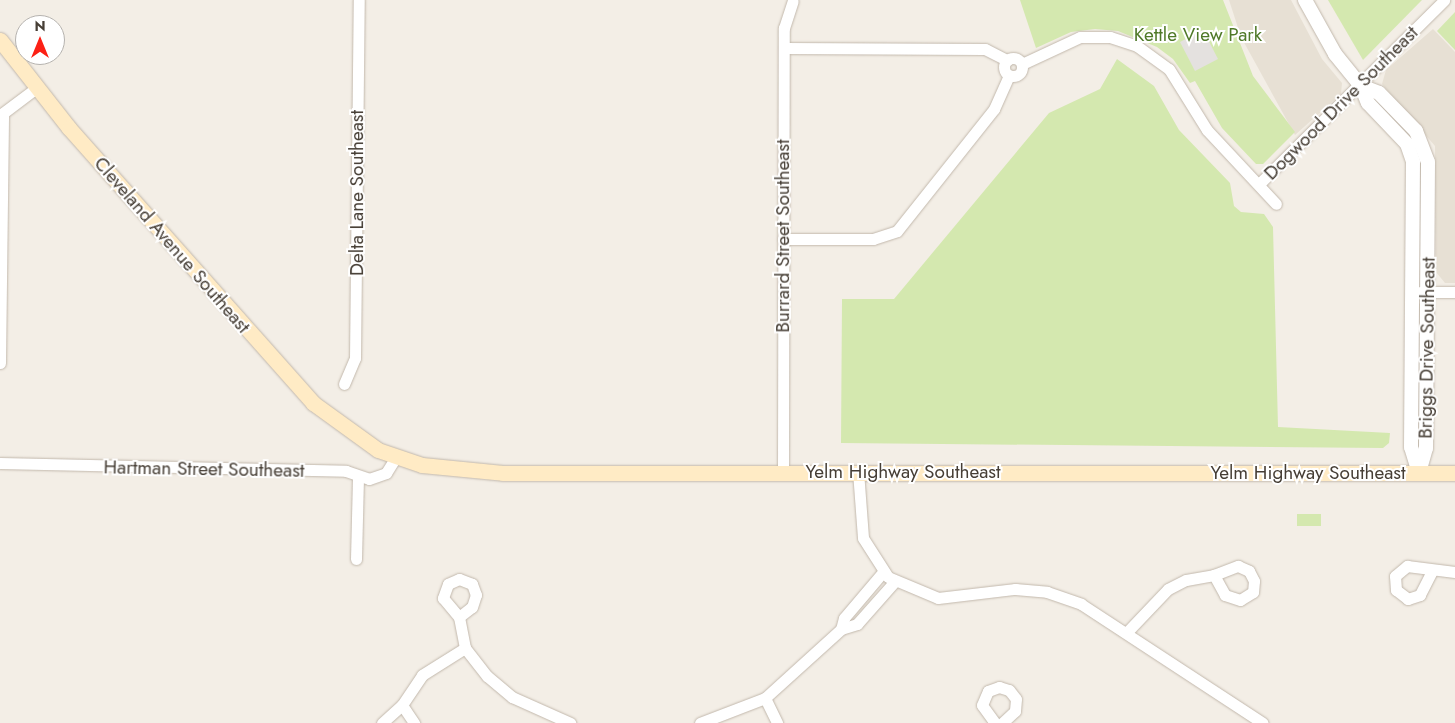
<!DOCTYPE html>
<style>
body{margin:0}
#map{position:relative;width:1455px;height:723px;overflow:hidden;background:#f3eee6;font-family:Jost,sans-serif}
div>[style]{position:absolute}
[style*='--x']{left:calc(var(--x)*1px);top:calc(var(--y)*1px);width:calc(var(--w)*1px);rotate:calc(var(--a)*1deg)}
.residential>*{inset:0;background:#e7e0d4}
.green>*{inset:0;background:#d4e8af}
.parking>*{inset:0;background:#e4e1df}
.roads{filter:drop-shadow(0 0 1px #c2b8ac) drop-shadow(0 0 1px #c2b8ac)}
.minor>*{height:11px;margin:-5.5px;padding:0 5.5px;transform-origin:5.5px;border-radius:5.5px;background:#fff}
.minor>.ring{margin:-5.5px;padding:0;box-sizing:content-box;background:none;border:11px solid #fff;border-radius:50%}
.tertiary>*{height:14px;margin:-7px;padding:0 7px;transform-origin:7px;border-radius:7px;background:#fff}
.secondary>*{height:15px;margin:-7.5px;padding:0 7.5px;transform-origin:7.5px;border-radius:7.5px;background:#ffebc5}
span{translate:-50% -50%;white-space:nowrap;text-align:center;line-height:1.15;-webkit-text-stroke:4px #fff;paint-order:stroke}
.park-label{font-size:19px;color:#4f7928}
.street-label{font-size:19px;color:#463e35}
.north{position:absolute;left:15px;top:15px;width:50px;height:50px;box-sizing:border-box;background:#fff;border:1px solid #b5b2ae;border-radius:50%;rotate:0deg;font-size:14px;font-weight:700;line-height:20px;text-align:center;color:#463e35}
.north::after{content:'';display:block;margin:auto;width:18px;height:22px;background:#fc2015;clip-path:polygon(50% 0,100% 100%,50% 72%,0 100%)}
</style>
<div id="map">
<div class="residential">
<i style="clip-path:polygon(1229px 0,1291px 0,1322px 59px,1342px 83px,1341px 94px,1295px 135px,1241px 37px)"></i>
<i style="clip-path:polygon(1433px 29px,1455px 52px,1455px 283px,1445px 283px,1436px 272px,1435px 146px,1382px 84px,1386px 70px)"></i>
</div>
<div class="green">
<i style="clip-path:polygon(1020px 0,1223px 0,1253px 76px,1295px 132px,1263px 164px,1256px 164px,1222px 128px,1195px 81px,1190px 83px,1173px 59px,1157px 47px,1118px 31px,1095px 29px,1071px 32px,1036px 48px)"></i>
<i style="clip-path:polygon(1328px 0,1422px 0,1363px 60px)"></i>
<i style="clip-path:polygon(1455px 12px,1455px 50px,1437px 31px)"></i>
<i style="clip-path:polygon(1117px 59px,1154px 86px,1179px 130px,1230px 183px,1234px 206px,1241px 212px,1264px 214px,1273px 227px,1278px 427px,1390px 433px,1389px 443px,1383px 448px,841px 443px,842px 299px,894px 299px,1049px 113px,1100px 89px)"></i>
<i style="clip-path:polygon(1297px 514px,1321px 514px,1321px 526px,1297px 526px)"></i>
</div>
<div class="parking">
<i style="clip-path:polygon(1203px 30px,1218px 59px,1195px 71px,1180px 42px)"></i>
</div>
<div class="roads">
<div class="minor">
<i style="--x:784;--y:48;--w:201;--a:0.3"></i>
<i style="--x:985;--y:49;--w:25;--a:27"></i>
<i class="ring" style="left:1004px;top:58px;width:7px;height:7px"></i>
<i style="--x:1022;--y:64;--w:64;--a:-25"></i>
<i style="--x:1080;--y:37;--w:30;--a:0"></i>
<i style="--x:1110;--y:37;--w:28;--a:18"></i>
<i style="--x:1137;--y:46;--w:39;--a:36"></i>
<i style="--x:1169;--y:69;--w:72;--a:58.1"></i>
<i style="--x:1207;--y:130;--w:101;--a:47"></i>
<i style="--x:1259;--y:184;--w:261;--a:-44.8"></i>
<i style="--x:783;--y:239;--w:90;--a:0"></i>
<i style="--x:873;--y:239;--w:25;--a:-18"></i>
<i style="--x:897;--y:231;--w:156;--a:-51.5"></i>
<i style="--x:994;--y:109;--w:37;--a:-66"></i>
<i style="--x:1420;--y:292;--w:35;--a:0"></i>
<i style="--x:0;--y:363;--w:250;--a:-89.3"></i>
<i style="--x:3;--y:113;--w:41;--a:-37.1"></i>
<i style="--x:344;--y:384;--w:28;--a:-67"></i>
<i style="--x:355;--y:358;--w:358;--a:-89.4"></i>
<i style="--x:0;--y:463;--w:346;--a:1.3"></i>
<i style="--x:346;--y:471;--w:24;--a:19"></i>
<i style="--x:369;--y:479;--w:18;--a:-19"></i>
<i style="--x:386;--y:473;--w:19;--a:-58"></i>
<i style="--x:858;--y:471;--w:67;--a:85.7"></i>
<i style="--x:863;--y:538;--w:46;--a:57.3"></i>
<i style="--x:888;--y:577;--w:54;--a:22.8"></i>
<i style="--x:938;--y:598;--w:78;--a:-6.7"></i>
<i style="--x:1015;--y:589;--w:32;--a:5"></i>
<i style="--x:1047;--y:592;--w:36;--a:19"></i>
<i style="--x:1081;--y:604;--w:217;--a:33.2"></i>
<i style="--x:783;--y:472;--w:444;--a:-89.9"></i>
<i style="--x:784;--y:28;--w:28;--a:-72"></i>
<i style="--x:356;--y:559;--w:82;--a:-88.6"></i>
<i style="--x:1238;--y:566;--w:12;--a:24"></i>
<i style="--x:1249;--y:571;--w:11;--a:63"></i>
<i style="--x:1254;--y:581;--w:11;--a:95"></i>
<i style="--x:1253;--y:592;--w:15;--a:148"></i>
<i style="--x:1240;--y:600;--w:16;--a:-162"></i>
<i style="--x:1225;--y:595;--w:23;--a:-119"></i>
<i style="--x:1214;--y:575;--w:26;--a:-21"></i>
<i style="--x:1432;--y:571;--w:27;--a:117"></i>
<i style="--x:1420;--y:595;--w:13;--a:162"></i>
<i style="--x:1408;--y:599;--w:15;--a:-143"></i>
<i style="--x:1396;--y:590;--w:14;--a:-94"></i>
<i style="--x:1395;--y:576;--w:16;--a:-40"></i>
<i style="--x:1407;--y:566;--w:48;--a:7.1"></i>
<i style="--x:883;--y:572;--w:60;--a:130.3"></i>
<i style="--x:844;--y:618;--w:11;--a:105"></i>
<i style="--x:841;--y:629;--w:17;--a:-17"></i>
<i style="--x:857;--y:624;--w:57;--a:-48.5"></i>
<i style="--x:459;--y:617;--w:16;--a:-38"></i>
<i style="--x:472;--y:607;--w:13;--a:-72"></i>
<i style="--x:476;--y:595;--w:12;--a:-110"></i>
<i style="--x:472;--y:584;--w:14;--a:-159"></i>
<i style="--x:459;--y:579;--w:12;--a:156"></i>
<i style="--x:448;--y:584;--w:15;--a:110"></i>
<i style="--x:443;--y:598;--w:25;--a:50"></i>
<i style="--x:459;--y:617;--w:32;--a:79"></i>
<i style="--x:465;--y:648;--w:36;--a:52"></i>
<i style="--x:487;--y:676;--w:33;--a:40"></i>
<i style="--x:512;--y:697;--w:64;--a:24.1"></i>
<i style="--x:1127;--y:632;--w:59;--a:-46.4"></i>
<i style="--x:1168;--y:589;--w:20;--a:-27"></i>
<i style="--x:1186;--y:580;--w:28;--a:-10"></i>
<i style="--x:765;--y:698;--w:28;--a:64"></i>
<i style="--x:402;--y:705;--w:22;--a:56"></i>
<i style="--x:382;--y:723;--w:27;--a:-42"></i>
<i style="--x:402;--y:705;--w:36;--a:-56"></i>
<i style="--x:422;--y:675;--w:51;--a:-32.1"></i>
<i style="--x:700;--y:723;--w:70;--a:-21"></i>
<i style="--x:765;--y:698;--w:103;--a:-42.2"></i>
<i style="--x:995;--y:723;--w:22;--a:-126"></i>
<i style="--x:982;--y:705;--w:15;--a:-67"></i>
<i style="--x:988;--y:691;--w:12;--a:-20"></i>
<i style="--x:999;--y:687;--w:10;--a:17"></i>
<i style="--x:1009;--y:690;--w:11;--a:52"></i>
<i style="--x:1016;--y:699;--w:12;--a:95"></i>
<i style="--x:1015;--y:711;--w:18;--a:137"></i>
</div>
<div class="tertiary">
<i style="--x:1305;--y:0;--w:62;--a:60.9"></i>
<i style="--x:1335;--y:54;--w:41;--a:50.9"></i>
<i style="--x:1361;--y:86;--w:18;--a:68"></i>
<i style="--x:1368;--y:103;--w:57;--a:46.4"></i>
<i style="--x:1407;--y:144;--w:18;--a:71"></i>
<i style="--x:1413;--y:161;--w:286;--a:90.4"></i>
<i style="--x:1411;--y:447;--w:27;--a:73"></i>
<i style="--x:1361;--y:86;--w:19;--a:21"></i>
<i style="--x:1379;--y:93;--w:53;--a:45.8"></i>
<i style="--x:1416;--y:131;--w:33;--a:69"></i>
<i style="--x:1428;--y:162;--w:286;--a:90.4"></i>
<i style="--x:1426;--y:448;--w:26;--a:106"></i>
</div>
<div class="secondary">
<i style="--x:0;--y:40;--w:112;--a:51.9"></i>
<i style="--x:69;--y:128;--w:368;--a:48.4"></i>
<i style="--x:313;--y:403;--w:80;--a:35.9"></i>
<i style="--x:378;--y:450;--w:46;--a:18.8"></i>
<i style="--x:422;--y:465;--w:81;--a:5.6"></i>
<i style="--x:503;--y:473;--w:952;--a:0"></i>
</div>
</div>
<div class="park-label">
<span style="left:1198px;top:35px">Kettle View Park</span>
</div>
<div class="street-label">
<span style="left:1341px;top:103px;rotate:-45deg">Dogwood Drive Southeast</span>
<span style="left:357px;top:193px;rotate:-90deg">Delta Lane Southeast</span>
<span style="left:783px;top:236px;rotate:-90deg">Burrard Street Southeast</span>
<span style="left:172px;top:245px;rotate:49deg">Cleveland Avenue Southeast</span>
<span style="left:1427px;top:348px;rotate:-89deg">Briggs Drive Southeast</span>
<span style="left:204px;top:469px;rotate:1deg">Hartman Street Southeast</span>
<span style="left:903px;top:472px">Yelm Highway Southeast</span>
<span style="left:1308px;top:473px">Yelm Highway Southeast</span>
</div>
<div class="north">N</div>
</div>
